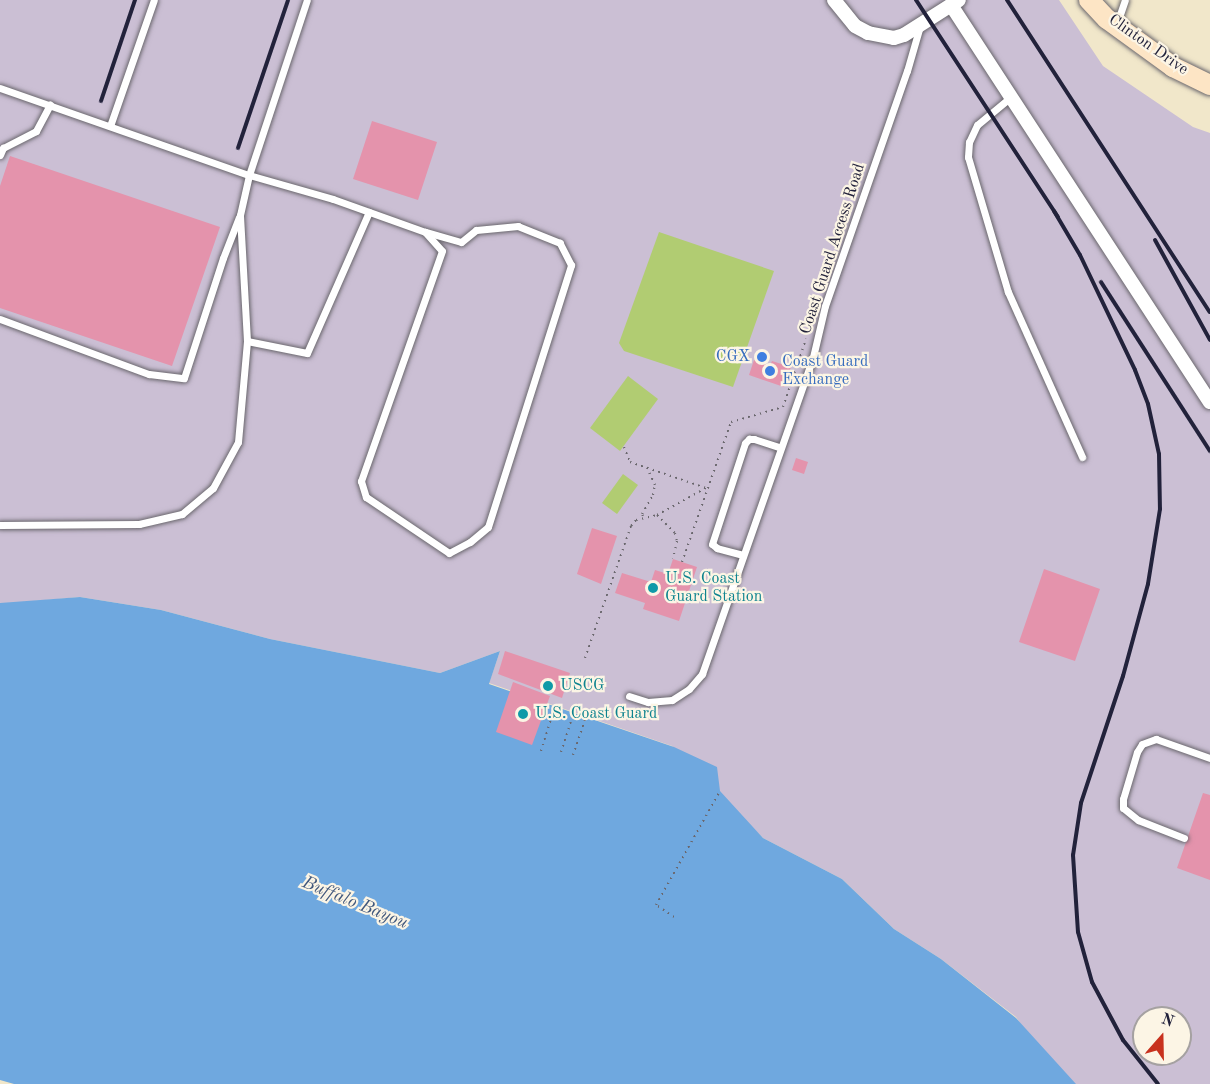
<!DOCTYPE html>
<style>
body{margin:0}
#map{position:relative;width:1210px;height:1084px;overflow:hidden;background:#f1e7ca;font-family:"Old Standard TT",serif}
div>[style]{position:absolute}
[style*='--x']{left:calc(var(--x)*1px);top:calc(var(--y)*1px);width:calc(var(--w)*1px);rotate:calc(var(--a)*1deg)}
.industrial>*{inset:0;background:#cbbfd4}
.green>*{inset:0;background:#b1cc72}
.water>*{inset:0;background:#6fa8df}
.building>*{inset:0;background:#e493ac}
.path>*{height:2px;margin-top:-1px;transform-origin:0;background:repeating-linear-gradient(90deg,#6a676d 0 1.5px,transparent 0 6px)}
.roads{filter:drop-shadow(0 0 2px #6a676d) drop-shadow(0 0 2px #6a676d)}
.service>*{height:7px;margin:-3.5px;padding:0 3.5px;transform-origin:3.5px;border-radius:3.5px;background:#fff}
.minor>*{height:14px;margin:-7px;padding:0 7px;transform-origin:7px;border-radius:7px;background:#fff}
.secondary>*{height:20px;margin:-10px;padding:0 10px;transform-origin:10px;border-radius:10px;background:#fde5c5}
.rail>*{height:4px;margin:-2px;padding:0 2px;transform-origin:2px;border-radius:2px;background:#22223b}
.dots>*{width:16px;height:16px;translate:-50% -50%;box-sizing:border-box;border:3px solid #fcf5e5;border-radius:50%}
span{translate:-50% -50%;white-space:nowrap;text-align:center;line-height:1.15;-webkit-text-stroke:4.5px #fcf5e5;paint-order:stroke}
.street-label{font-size:16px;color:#22223b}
.shop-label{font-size:16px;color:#366cbe}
.right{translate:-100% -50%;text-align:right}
.left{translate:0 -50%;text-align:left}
.culture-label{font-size:16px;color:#0d838f}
.water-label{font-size:18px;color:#41587d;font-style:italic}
.north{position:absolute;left:1132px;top:1006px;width:60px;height:60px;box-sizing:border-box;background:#fcf5e5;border:2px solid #a5a1a1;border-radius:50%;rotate:20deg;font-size:16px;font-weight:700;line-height:24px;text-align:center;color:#22223b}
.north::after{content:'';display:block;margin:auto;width:21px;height:27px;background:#c8321e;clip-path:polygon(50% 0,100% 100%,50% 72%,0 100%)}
</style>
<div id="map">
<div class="industrial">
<i style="clip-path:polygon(evenodd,0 0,1059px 0,1103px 66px,1193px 127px,1210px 133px,1210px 1084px,1062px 1084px,1016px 1017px,941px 959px,894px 929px,842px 879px,763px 838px,672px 746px,489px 683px,500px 651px,440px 673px,270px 639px,161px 610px,80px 597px,0 604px,0 0,1144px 1018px,1180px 1018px,1180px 1054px,1144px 1054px,1144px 1018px)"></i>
</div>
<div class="green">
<i style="clip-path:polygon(659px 232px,774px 271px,733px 387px,624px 351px,619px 343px)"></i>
<i style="clip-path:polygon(628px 376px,658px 399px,620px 451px,590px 428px)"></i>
<i style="clip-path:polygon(623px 474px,638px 485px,617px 514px,602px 503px)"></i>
</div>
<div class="water">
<i style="clip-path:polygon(80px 597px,161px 610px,270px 639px,440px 673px,500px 651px,489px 684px,674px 747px,717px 767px,720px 791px,763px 838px,842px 879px,894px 929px,941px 959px,1016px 1018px,1076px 1084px,14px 1084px,0 1080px,0 603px)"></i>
</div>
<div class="building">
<i style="clip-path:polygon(372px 121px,437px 142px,418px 200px,353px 179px)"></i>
<i style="clip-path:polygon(10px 156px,220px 227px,172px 366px,0 308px,0 186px)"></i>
<i style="clip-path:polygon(754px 360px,770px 366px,772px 361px,791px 367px,784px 387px,749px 375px)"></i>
<i style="clip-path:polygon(796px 458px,808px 462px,804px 474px,792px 470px)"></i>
<i style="clip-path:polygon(592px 528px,617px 536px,601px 584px,577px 574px)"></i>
<i style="clip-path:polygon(673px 559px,697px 567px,679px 621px,643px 609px,645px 603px,615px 593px,622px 573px,651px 582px,655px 570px,668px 574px)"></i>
<i style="clip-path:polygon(1044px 569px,1100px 589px,1075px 661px,1019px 642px)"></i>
<i style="clip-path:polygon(505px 651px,570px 673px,562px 698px,498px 674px)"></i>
<i style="clip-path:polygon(513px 682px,550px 696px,532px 745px,496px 732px)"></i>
<i style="clip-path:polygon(1203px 793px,1210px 795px,1210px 880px,1177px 868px)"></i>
</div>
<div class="path">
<i style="--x:624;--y:447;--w:16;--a:68"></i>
<i style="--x:630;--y:462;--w:80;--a:18.9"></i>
<i style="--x:657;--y:515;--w:25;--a:45"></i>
<i style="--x:675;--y:533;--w:8;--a:76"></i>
<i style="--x:677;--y:541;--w:18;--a:103"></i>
<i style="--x:643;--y:516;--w:2;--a:-117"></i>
<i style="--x:642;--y:514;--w:22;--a:-60"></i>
<i style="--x:653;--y:495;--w:10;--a:-79"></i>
<i style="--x:655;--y:485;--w:19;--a:-115"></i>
<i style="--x:682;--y:562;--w:148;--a:-70.7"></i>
<i style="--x:731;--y:422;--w:54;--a:-16.1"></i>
<i style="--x:783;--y:407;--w:72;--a:-71.3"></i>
<i style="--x:585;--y:658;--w:140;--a:-70.8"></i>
<i style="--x:631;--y:526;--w:8;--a:-50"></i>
<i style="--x:636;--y:520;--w:22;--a:-13"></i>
<i style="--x:657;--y:515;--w:56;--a:-28.9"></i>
<i style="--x:541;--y:751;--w:47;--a:-72.7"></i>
<i style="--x:561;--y:752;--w:42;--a:-72"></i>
<i style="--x:573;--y:755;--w:40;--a:-71.1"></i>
<i style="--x:674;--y:917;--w:22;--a:-146"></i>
<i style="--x:656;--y:905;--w:131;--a:-60.7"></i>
</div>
<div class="roads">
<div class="service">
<i style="--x:1117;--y:23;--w:24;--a:-71"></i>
<i style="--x:0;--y:88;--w:264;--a:19.3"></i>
<i style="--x:249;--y:175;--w:87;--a:15.9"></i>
<i style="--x:333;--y:199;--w:98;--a:19.7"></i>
<i style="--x:425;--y:232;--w:25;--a:48"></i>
<i style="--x:442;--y:251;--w:244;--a:109.4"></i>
<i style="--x:361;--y:481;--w:17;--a:73"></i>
<i style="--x:366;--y:497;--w:100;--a:34"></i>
<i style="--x:449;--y:553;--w:24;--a:-28"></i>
<i style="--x:470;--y:542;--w:23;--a:-40"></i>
<i style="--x:488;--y:527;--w:275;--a:-72.4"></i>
<i style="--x:571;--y:265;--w:25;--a:-117"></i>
<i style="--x:560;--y:243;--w:45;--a:-158"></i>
<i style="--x:518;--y:226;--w:42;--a:174.6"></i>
<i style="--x:476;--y:230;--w:19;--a:141"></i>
<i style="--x:461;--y:242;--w:37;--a:-164"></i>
<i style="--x:1012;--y:96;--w:45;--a:140.4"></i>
<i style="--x:977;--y:125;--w:19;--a:115"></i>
<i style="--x:969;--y:142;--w:15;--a:94"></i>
<i style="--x:968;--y:157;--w:141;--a:73.5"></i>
<i style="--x:1008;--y:292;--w:181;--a:65.8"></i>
<i style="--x:110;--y:126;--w:133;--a:-70.8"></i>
<i style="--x:0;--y:155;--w:8;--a:-67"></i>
<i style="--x:3;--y:148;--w:37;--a:-27"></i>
<i style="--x:36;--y:131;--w:30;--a:-62"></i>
<i style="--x:0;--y:319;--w:159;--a:20.3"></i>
<i style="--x:149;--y:374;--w:35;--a:7"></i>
<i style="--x:184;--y:378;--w:126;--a:-72"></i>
<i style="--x:223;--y:258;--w:44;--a:-68.7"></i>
<i style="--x:247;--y:341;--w:61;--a:11.3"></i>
<i style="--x:307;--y:353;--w:154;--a:-66.3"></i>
<i style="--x:0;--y:525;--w:139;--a:-0.4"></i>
<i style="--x:139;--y:524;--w:44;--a:-13.1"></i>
<i style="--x:182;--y:514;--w:40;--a:-40"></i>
<i style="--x:213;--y:488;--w:52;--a:-61.5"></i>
<i style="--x:238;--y:442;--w:101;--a:-84.9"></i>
<i style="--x:247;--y:341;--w:126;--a:-93.2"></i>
<i style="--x:240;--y:215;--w:41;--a:-77.3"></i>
<i style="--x:249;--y:175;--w:184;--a:-71.7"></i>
<i style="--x:743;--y:555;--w:27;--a:-165"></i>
<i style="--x:717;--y:548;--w:6;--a:-141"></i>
<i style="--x:712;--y:544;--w:106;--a:-71.9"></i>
<i style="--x:745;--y:443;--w:6;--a:-45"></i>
<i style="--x:749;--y:439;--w:5;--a:0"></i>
<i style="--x:754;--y:439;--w:28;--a:18"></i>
<i style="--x:629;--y:696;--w:20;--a:18"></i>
<i style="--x:648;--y:702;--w:24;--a:-5"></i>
<i style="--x:672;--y:700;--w:20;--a:-33"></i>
<i style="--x:689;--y:689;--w:20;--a:-49"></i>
<i style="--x:702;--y:674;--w:336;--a:-70.7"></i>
<i style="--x:813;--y:357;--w:52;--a:-76.8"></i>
<i style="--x:825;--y:306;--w:249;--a:-70.8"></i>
<i style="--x:907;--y:71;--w:47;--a:-73.9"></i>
<i style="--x:1184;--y:838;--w:49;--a:-158.6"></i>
<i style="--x:1138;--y:820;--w:19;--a:-141"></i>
<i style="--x:1123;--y:808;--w:9;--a:-90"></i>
<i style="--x:1123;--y:799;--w:49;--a:-73.4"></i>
<i style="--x:1137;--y:752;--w:9;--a:-58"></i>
<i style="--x:1142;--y:744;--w:15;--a:-20"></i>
<i style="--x:1156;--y:739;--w:57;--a:19.4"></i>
</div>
<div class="minor">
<i style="--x:834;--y:0;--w:33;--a:51"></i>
<i style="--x:855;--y:26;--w:15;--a:28"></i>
<i style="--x:868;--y:33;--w:26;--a:11"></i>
<i style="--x:894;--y:38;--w:10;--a:-17"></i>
<i style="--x:904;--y:35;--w:65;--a:-32.5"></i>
<i style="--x:951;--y:5;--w:474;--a:56.9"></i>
</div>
<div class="secondary">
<i style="--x:1089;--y:0;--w:26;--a:47"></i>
<i style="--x:1107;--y:19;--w:82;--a:36"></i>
<i style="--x:1173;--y:67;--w:41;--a:25.9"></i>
</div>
</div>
<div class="rail">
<i style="--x:916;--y:0;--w:259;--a:56.8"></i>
<i style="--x:1007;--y:0;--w:372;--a:57"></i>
<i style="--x:101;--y:101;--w:107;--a:-71.4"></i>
<i style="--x:238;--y:148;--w:156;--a:-71.3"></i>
<i style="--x:1054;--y:211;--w:51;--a:59.4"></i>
<i style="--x:1080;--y:255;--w:127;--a:64.4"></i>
<i style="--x:1135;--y:370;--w:36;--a:69"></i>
<i style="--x:1148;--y:404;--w:51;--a:77.6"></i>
<i style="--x:1159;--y:454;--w:55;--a:89"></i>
<i style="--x:1160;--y:509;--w:76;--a:99.1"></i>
<i style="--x:1148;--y:584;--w:95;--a:105.2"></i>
<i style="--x:1123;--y:676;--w:134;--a:108.3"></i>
<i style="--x:1081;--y:803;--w:53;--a:98.7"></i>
<i style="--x:1073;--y:855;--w:77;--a:86.3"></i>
<i style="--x:1078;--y:932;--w:52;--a:74.4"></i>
<i style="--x:1092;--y:982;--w:66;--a:61.9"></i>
<i style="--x:1123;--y:1040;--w:56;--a:51.5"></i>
<i style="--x:1155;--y:240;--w:114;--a:61.2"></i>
<i style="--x:1101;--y:282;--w:201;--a:57.2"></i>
</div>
<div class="dots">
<i style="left:762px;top:357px;background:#3f7fe0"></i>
<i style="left:770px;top:371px;background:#3f7fe0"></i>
<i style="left:653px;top:588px;background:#0f9aa8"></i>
<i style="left:548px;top:686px;background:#0f9aa8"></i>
<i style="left:523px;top:714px;background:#0f9aa8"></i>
</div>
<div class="street-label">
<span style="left:1148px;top:45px;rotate:35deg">Clinton Drive</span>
<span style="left:833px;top:249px;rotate:-72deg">Coast Guard Access Road</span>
</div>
<div class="shop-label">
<span class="right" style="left:750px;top:357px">CGX</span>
<span class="left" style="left:782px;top:371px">Coast Guard<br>Exchange</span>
</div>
<div class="culture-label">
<span class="left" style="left:665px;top:588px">U.S. Coast<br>Guard Station</span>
<span class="left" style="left:560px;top:686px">USCG</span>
<span class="left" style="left:535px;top:714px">U.S. Coast Guard</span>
</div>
<div class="water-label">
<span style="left:355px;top:903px;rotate:22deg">Buffalo Bayou</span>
</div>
<div class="north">N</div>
</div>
